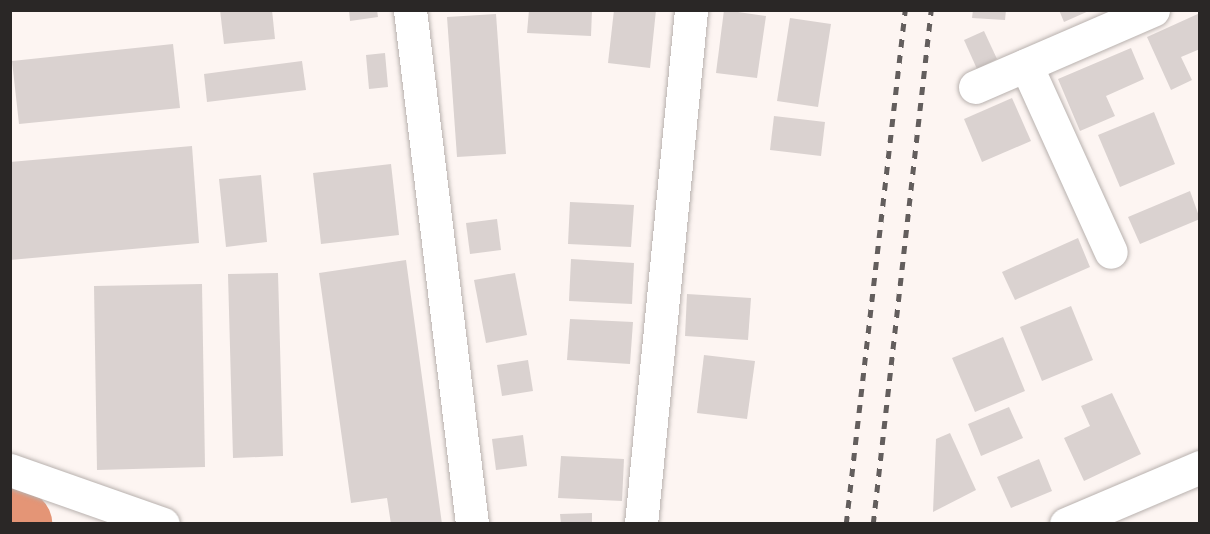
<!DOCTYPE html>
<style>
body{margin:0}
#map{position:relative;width:1210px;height:534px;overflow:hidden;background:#fdf5f2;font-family:Mulish,sans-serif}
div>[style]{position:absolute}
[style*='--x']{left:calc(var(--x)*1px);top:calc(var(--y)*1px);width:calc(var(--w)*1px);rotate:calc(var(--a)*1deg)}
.river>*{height:68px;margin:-34px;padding:0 34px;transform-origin:34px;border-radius:34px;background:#e49576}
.building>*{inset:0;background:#dad2d0}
.roads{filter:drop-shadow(0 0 2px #b8b1ae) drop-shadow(0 0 2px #b8b1ae)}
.street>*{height:33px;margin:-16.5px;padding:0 16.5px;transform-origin:16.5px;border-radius:16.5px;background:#fff}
.rail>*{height:4.5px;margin-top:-2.25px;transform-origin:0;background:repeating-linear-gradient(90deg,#635e5d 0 8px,transparent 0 16px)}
span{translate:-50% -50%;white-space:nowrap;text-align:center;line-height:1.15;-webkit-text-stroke:4.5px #fdf5f2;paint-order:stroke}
.frame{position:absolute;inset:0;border:12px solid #2a2726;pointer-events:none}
</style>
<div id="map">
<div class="river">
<i style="--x:10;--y:521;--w:9;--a:21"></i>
</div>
<div class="building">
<i style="clip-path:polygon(220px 10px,272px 10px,275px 39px,224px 44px)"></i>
<i style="clip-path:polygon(349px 10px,377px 10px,378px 17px,350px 21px)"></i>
<i style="clip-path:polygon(529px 10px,592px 10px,591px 36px,527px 33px)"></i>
<i style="clip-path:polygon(614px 10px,656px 10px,650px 68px,608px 63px)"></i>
<i style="clip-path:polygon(724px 10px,766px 16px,757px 78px,716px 73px)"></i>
<i style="clip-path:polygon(973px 10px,1006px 10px,1005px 20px,972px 18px)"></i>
<i style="clip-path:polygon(1059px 10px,1091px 10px,1064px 22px)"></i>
<i style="clip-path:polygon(1200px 13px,1200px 49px,1181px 57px,1192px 80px,1171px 90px,1147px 37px)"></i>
<i style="clip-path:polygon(496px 14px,506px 154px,457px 157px,447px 17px)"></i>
<i style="clip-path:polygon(790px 18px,831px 24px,818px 107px,777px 101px)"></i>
<i style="clip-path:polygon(984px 31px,997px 59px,977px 69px,964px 40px)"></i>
<i style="clip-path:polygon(173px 44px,180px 108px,19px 124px,12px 61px)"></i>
<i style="clip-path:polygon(1131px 48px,1144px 79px,1106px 96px,1115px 116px,1080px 131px,1058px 79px)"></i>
<i style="clip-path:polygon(385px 53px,388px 87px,369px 89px,366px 55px)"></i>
<i style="clip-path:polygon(302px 61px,306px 90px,207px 102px,204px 74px)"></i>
<i style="clip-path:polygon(1012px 98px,1031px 141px,982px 162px,964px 119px)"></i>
<i style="clip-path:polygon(1154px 112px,1175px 164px,1120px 187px,1098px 135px)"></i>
<i style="clip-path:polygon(774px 116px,825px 122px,821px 156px,770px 150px)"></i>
<i style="clip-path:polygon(192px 146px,199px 243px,10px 260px,10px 162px)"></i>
<i style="clip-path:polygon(391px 164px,399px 235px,321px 244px,313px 173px)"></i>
<i style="clip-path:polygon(261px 175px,267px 242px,226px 247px,219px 179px)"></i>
<i style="clip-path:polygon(1190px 191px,1200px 219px,1140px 244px,1128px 217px)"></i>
<i style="clip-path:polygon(570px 202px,634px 205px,631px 247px,568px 244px)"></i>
<i style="clip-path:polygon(497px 219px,501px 250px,470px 254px,466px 223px)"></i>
<i style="clip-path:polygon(1078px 238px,1090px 267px,1015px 300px,1002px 272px)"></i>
<i style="clip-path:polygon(571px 259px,634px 263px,632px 304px,569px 301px)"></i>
<i style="clip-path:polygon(406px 260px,442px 524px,391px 524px,387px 498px,351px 503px,319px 273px)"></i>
<i style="clip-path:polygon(278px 273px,283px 456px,233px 458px,228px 274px)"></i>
<i style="clip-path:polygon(515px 273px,527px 335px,486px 343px,474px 280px)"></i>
<i style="clip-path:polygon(202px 284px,205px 467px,97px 470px,94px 286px)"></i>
<i style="clip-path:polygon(687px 294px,751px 298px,748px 340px,685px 336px)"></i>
<i style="clip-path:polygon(1071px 306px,1093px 360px,1042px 381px,1020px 327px)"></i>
<i style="clip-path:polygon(570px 319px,633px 322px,630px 364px,567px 360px)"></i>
<i style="clip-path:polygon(1003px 337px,1025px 391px,975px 412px,952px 358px)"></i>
<i style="clip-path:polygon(704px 355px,755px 361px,747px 419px,697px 413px)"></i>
<i style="clip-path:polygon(528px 360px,533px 391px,502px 396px,497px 365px)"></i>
<i style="clip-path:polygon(1112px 393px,1141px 454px,1084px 481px,1064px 438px,1090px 426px,1081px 406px)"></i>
<i style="clip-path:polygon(1009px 407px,1023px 438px,981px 456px,968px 424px)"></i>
<i style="clip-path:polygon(950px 433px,976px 490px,933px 512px,936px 439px)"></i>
<i style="clip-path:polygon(523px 435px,527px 466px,496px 470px,492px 439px)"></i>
<i style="clip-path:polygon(561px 456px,624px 459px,622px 501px,558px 498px)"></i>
<i style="clip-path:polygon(1039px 459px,1052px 491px,1011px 508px,997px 477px)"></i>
<i style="clip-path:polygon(592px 513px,592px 524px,561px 524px,560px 514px)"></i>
</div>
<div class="roads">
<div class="street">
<i style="--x:410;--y:10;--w:518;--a:83.12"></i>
<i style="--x:1026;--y:65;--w:205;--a:65.6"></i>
<i style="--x:975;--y:87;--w:194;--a:-23.4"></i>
<i style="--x:10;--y:470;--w:162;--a:19.4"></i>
<i style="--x:641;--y:524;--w:516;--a:-84.44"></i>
<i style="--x:1066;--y:524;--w:146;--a:-23"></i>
</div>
</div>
<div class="rail">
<i style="--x:846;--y:524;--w:517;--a:-83.45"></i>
<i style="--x:873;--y:524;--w:517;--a:-83.56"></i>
</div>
<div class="frame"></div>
</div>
